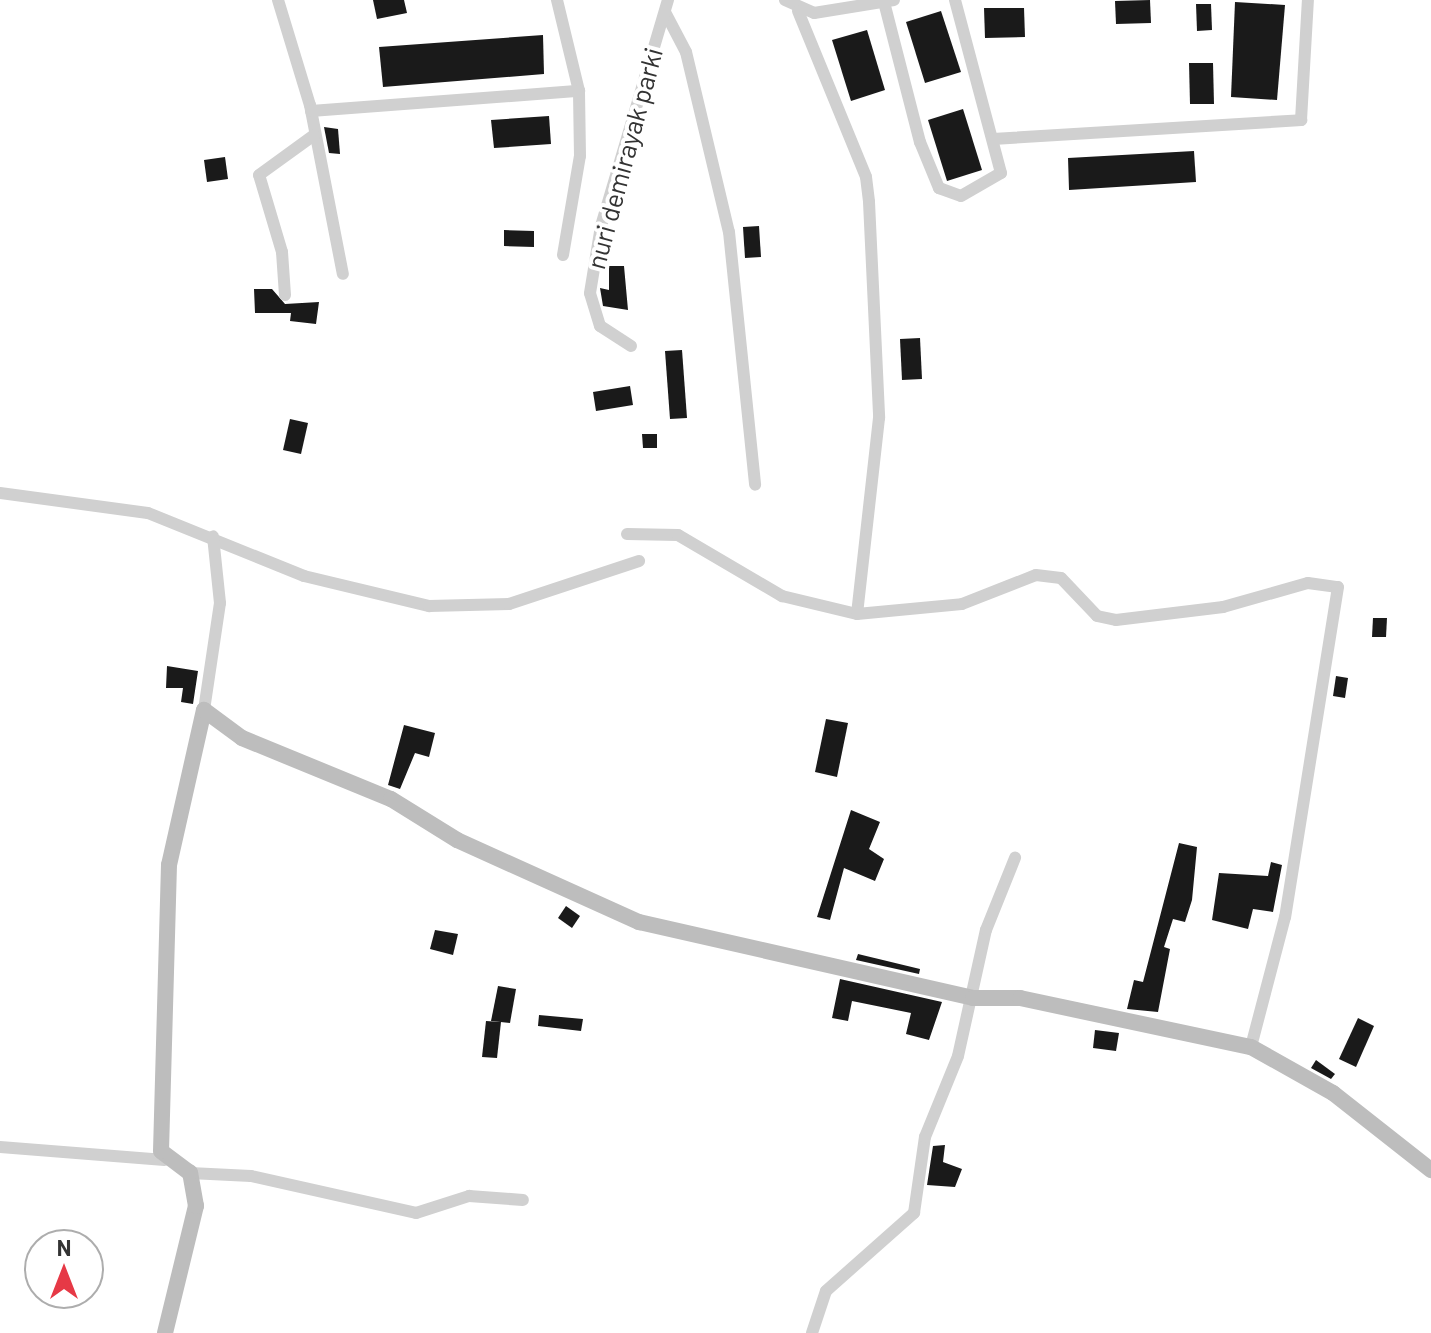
<!DOCTYPE html>
<style>
body{margin:0}
#map{position:relative;width:1431px;height:1333px;overflow:hidden;background:#fff;font-family:Barlow,sans-serif}
div>[style]{position:absolute}
[style*='--x']{left:calc(var(--x)*1px);top:calc(var(--y)*1px);width:calc(var(--w)*1px);rotate:calc(var(--a)*1deg)}
.building>*{inset:0;background:#1a1a1a}
.street>*{height:12px;margin:-6px;padding:0 6px;transform-origin:6px;border-radius:6px;background:#d0d0d0}
.secondary>*{height:16px;margin:-8px;padding:0 8px;transform-origin:8px;border-radius:8px;background:#bdbdbd}
span{translate:-50% -50%;white-space:nowrap;text-align:center;line-height:1.15;-webkit-text-stroke:8px #fff;paint-order:stroke}
.street-label{font-size:26px;color:#333}
.north{position:absolute;left:24px;top:1229px;width:80px;height:80px;box-sizing:border-box;background:#fff;border:2px solid #adadad;border-radius:50%;rotate:0deg;font-size:22px;font-weight:700;line-height:32px;text-align:center;color:#333}
.north::after{content:'';display:block;margin:auto;width:28px;height:36px;background:#e63946;clip-path:polygon(50% 0,100% 100%,50% 72%,0 100%)}
</style>
<div id="map">
<div class="building">
<i style="clip-path:polygon(373px 0,404px 0,407px 13px,377px 19px)"></i>
<i style="clip-path:polygon(1150px 0,1151px 23px,1116px 24px,1115px 1px)"></i>
<i style="clip-path:polygon(1235px 2px,1285px 5px,1277px 100px,1231px 97px)"></i>
<i style="clip-path:polygon(1196px 4px,1211px 4px,1212px 30px,1197px 31px)"></i>
<i style="clip-path:polygon(984px 8px,1024px 8px,1025px 37px,985px 38px)"></i>
<i style="clip-path:polygon(941px 11px,961px 72px,925px 83px,906px 22px)"></i>
<i style="clip-path:polygon(867px 30px,885px 90px,851px 101px,832px 40px)"></i>
<i style="clip-path:polygon(543px 35px,544px 74px,383px 87px,379px 47px)"></i>
<i style="clip-path:polygon(1189px 63px,1213px 63px,1214px 104px,1190px 104px)"></i>
<i style="clip-path:polygon(963px 109px,982px 170px,947px 181px,928px 120px)"></i>
<i style="clip-path:polygon(549px 116px,551px 144px,494px 148px,491px 120px)"></i>
<i style="clip-path:polygon(324px 127px,338px 129px,340px 154px,329px 153px)"></i>
<i style="clip-path:polygon(1194px 151px,1196px 182px,1069px 190px,1068px 158px)"></i>
<i style="clip-path:polygon(225px 157px,228px 179px,207px 182px,204px 160px)"></i>
<i style="clip-path:polygon(759px 226px,761px 257px,745px 258px,743px 227px)"></i>
<i style="clip-path:polygon(504px 230px,534px 231px,534px 247px,504px 246px)"></i>
<i style="clip-path:polygon(609px 266px,624px 266px,628px 310px,603px 306px,600px 288px,609px 290px)"></i>
<i style="clip-path:polygon(254px 289px,272px 289px,285px 304px,319px 302px,316px 324px,290px 321px,291px 313px,255px 313px)"></i>
<i style="clip-path:polygon(920px 338px,922px 379px,902px 380px,900px 339px)"></i>
<i style="clip-path:polygon(682px 350px,687px 418px,670px 419px,665px 351px)"></i>
<i style="clip-path:polygon(630px 386px,633px 405px,596px 411px,593px 392px)"></i>
<i style="clip-path:polygon(290px 419px,308px 423px,301px 454px,283px 450px)"></i>
<i style="clip-path:polygon(642px 434px,657px 434px,657px 448px,643px 448px)"></i>
<i style="clip-path:polygon(1373px 618px,1387px 618px,1386px 637px,1372px 637px)"></i>
<i style="clip-path:polygon(167px 666px,198px 671px,193px 704px,181px 702px,183px 688px,166px 688px)"></i>
<i style="clip-path:polygon(1336px 676px,1348px 678px,1345px 698px,1333px 696px)"></i>
<i style="clip-path:polygon(826px 719px,848px 723px,837px 777px,815px 772px)"></i>
<i style="clip-path:polygon(404px 725px,435px 733px,429px 757px,415px 753px,400px 789px,388px 785px)"></i>
<i style="clip-path:polygon(851px 810px,880px 822px,869px 849px,884px 859px,875px 881px,844px 868px,830px 920px,817px 917px)"></i>
<i style="clip-path:polygon(1179px 843px,1197px 847px,1192px 900px,1185px 922px,1173px 919px,1164px 947px,1170px 949px,1158px 1012px,1127px 1009px,1134px 980px,1143px 982px)"></i>
<i style="clip-path:polygon(1271px 862px,1282px 865px,1273px 912px,1253px 909px,1248px 929px,1212px 920px,1219px 873px,1268px 876px)"></i>
<i style="clip-path:polygon(566px 906px,580px 916px,572px 928px,558px 918px)"></i>
<i style="clip-path:polygon(435px 930px,458px 934px,453px 955px,430px 949px)"></i>
<i style="clip-path:polygon(858px 954px,920px 969px,919px 974px,856px 960px)"></i>
<i style="clip-path:polygon(840px 979px,942px 1002px,929px 1040px,906px 1034px,911px 1013px,852px 1001px,848px 1021px,832px 1018px)"></i>
<i style="clip-path:polygon(498px 986px,516px 989px,510px 1023px,491px 1021px)"></i>
<i style="clip-path:polygon(539px 1015px,583px 1019px,581px 1031px,538px 1026px)"></i>
<i style="clip-path:polygon(1358px 1018px,1374px 1026px,1356px 1067px,1339px 1059px)"></i>
<i style="clip-path:polygon(486px 1021px,501px 1022px,497px 1058px,482px 1057px)"></i>
<i style="clip-path:polygon(1095px 1030px,1119px 1033px,1116px 1051px,1093px 1048px)"></i>
<i style="clip-path:polygon(1316px 1060px,1335px 1074px,1331px 1079px,1311px 1068px)"></i>
<i style="clip-path:polygon(945px 1145px,943px 1162px,962px 1169px,955px 1187px,927px 1185px,933px 1146px)"></i>
</div>
<div class="street">
<i style="--x:278;--y:0;--w:110;--a:73.1"></i>
<i style="--x:310;--y:105;--w:172;--a:79"></i>
<i style="--x:785;--y:0;--w:32;--a:24"></i>
<i style="--x:814;--y:13;--w:81;--a:-9.2"></i>
<i style="--x:884;--y:2;--w:145;--a:75.6"></i>
<i style="--x:920;--y:142;--w:50;--a:67.6"></i>
<i style="--x:939;--y:188;--w:23;--a:20"></i>
<i style="--x:961;--y:196;--w:46;--a:-29.9"></i>
<i style="--x:1001;--y:173;--w:179;--a:-104.9"></i>
<i style="--x:798;--y:11;--w:179;--a:67.7"></i>
<i style="--x:866;--y:177;--w:25;--a:83"></i>
<i style="--x:869;--y:202;--w:216;--a:87.3"></i>
<i style="--x:879;--y:418;--w:197;--a:96.4"></i>
<i style="--x:665;--y:12;--w:45;--a:62.3"></i>
<i style="--x:686;--y:52;--w:185;--a:76.6"></i>
<i style="--x:729;--y:232;--w:254;--a:84.1"></i>
<i style="--x:311;--y:111;--w:269;--a:-4.3"></i>
<i style="--x:579;--y:91;--w:94;--a:-103.6"></i>
<i style="--x:993;--y:139;--w:309;--a:-3.5"></i>
<i style="--x:1301;--y:120;--w:120;--a:-86.7"></i>
<i style="--x:563;--y:255;--w:100;--a:-80.3"></i>
<i style="--x:580;--y:156;--w:65;--a:-90.9"></i>
<i style="--x:285;--y:295;--w:43;--a:-94"></i>
<i style="--x:282;--y:252;--w:80;--a:-106.6"></i>
<i style="--x:259;--y:175;--w:68;--a:-36"></i>
<i style="--x:631;--y:346;--w:37;--a:-147"></i>
<i style="--x:600;--y:326;--w:34;--a:-107"></i>
<i style="--x:590;--y:293;--w:68;--a:-80.7"></i>
<i style="--x:601;--y:226;--w:236;--a:-73.5"></i>
<i style="--x:0;--y:493;--w:149;--a:7.7"></i>
<i style="--x:148;--y:513;--w:168;--a:22"></i>
<i style="--x:304;--y:576;--w:129;--a:13.5"></i>
<i style="--x:429;--y:606;--w:80;--a:-1.4"></i>
<i style="--x:509;--y:604;--w:137;--a:-18.3"></i>
<i style="--x:627;--y:534;--w:51;--a:1.1"></i>
<i style="--x:678;--y:535;--w:121;--a:30.4"></i>
<i style="--x:782;--y:596;--w:77;--a:13.5"></i>
<i style="--x:857;--y:614;--w:105;--a:-5.4"></i>
<i style="--x:962;--y:604;--w:79;--a:-21.4"></i>
<i style="--x:1036;--y:575;--w:25;--a:7"></i>
<i style="--x:1061;--y:578;--w:52;--a:46.5"></i>
<i style="--x:1097;--y:616;--w:19;--a:12"></i>
<i style="--x:1116;--y:620;--w:108;--a:-6.9"></i>
<i style="--x:1223;--y:607;--w:88;--a:-15.8"></i>
<i style="--x:1308;--y:583;--w:30;--a:8"></i>
<i style="--x:1338;--y:587;--w:334;--a:99.1"></i>
<i style="--x:1285;--y:917;--w:134;--a:104.7"></i>
<i style="--x:204;--y:710;--w:108;--a:-81.5"></i>
<i style="--x:220;--y:603;--w:67;--a:-96"></i>
<i style="--x:0;--y:1147;--w:165;--a:4.5"></i>
<i style="--x:190;--y:1173;--w:61;--a:2.8"></i>
<i style="--x:251;--y:1176;--w:169;--a:12.6"></i>
<i style="--x:416;--y:1213;--w:56;--a:-17.8"></i>
<i style="--x:469;--y:1196;--w:54;--a:4.2"></i>
<i style="--x:812;--y:1333;--w:44;--a:-71.6"></i>
<i style="--x:826;--y:1291;--w:118;--a:-41.6"></i>
<i style="--x:914;--y:1213;--w:77;--a:-81.8"></i>
<i style="--x:925;--y:1137;--w:87;--a:-67.8"></i>
<i style="--x:958;--y:1056;--w:129;--a:-77.5"></i>
<i style="--x:986;--y:930;--w:78;--a:-68.1"></i>
</div>
<div class="secondary">
<i style="--x:165;--y:1333;--w:131;--a:-76.3"></i>
<i style="--x:196;--y:1206;--w:34;--a:-100"></i>
<i style="--x:190;--y:1173;--w:36;--a:-143"></i>
<i style="--x:161;--y:1151;--w:286;--a:-88.4"></i>
<i style="--x:169;--y:865;--w:159;--a:-77.3"></i>
<i style="--x:204;--y:710;--w:47;--a:36.4"></i>
<i style="--x:242;--y:738;--w:161;--a:22.3"></i>
<i style="--x:391;--y:799;--w:78;--a:31.8"></i>
<i style="--x:457;--y:840;--w:200;--a:24.3"></i>
<i style="--x:639;--y:922;--w:343;--a:12.8"></i>
<i style="--x:973;--y:998;--w:47;--a:0"></i>
<i style="--x:1020;--y:998;--w:236;--a:12"></i>
<i style="--x:1251;--y:1047;--w:94;--a:29.3"></i>
<i style="--x:1333;--y:1093;--w:125;--a:38.2"></i>
</div>
<div class="street-label">
<span style="left:624px;top:158px;rotate:-75deg">nuri demirayak parki</span>
</div>
<div class="north">N</div>
</div>
